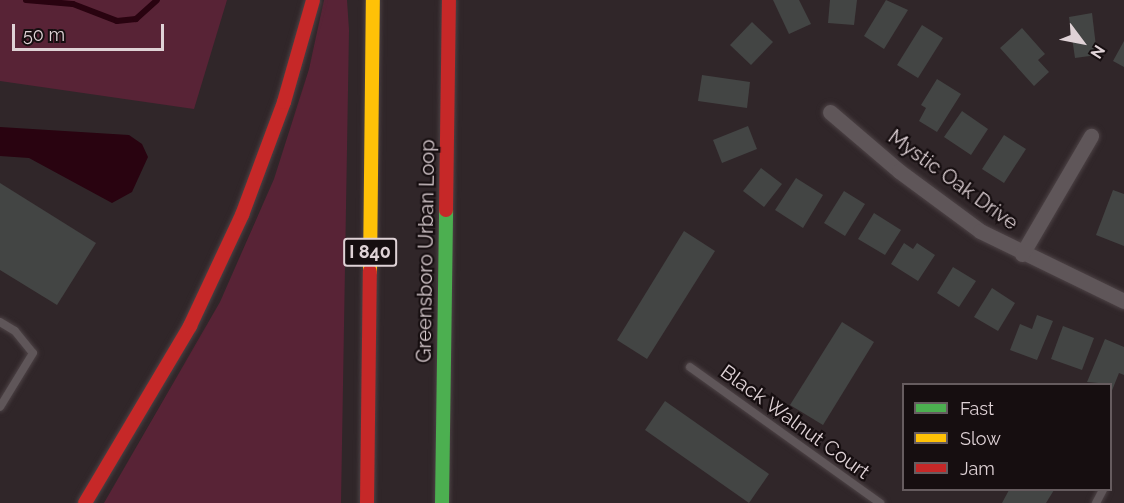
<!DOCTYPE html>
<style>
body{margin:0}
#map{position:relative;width:1124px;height:503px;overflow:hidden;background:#302629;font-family:Raleway,sans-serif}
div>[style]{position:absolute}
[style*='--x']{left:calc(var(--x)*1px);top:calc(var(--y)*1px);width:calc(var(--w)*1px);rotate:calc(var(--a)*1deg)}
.green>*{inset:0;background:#582336}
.water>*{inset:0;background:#290310}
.stream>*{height:6px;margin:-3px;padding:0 3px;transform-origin:3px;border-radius:3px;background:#290310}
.building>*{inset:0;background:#434544}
.roads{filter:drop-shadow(0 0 2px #4c4245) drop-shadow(0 0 2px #4c4245)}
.lane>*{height:8px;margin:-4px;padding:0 4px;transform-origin:4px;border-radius:4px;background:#5f5659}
.street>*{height:15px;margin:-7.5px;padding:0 7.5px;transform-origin:7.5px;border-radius:7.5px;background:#5f5659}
.fast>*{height:14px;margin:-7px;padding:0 7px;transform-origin:7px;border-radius:7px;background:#4caf50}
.slow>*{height:14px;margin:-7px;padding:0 7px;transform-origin:7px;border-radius:7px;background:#ffc107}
.jam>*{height:14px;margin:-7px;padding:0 7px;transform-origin:7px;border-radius:7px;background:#c62828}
span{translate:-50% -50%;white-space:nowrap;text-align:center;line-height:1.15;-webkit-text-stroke:4.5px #160e10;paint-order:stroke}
.shield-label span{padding:2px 4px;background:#160e10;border:2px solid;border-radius:4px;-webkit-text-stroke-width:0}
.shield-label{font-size:18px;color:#dfd2d6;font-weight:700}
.street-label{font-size:20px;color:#dfd2d6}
.legend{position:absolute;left:902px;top:383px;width:210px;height:108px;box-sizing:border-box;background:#160e10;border:2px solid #665c5f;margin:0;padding:8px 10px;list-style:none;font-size:18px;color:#dfd2d6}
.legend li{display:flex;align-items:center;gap:12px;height:30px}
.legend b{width:30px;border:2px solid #665c5f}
.north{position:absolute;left:1052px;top:12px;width:60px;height:60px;-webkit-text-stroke:4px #160e10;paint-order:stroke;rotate:122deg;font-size:16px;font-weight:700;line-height:24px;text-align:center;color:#dfd2d6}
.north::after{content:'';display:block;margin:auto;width:21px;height:27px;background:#dfd2d6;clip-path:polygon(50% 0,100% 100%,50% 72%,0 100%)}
.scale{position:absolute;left:12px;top:24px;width:152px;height:27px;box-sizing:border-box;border:3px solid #dfd2d6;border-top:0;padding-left:8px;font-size:18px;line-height:21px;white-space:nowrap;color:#dfd2d6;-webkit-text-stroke:4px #160e10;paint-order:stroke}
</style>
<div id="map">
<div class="green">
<i style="clip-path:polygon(0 0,227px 0,194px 109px,0 81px)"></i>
<i style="clip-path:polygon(324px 0,347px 0,349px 30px,341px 503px,104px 503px,220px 302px,274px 179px,309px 69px)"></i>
</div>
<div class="water">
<i style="clip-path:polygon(0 127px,129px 135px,142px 144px,148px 157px,132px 192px,112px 203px,29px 158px,0 156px)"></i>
</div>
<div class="stream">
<i style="--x:26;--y:0;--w:47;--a:4.9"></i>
<i style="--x:73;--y:4;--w:47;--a:21.1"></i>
<i style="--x:117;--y:21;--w:19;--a:-6"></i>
<i style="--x:136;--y:19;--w:28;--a:-42"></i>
</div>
<div class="building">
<i style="clip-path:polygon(773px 0,799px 0,811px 24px,789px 34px)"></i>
<i style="clip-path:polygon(830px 0,857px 0,854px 25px,828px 23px)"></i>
<i style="clip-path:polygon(886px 0,908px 10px,884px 49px,864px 36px)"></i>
<i style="clip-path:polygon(1092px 13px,1097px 55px,1075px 58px,1069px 17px)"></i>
<i style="clip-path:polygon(752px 22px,773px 42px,751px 65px,730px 45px)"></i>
<i style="clip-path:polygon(922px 25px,943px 38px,918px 78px,897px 65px)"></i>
<i style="clip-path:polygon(1022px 28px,1045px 54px,1038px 60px,1049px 72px,1034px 86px,1000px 48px)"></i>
<i style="clip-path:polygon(1124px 41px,1124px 67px,1113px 61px)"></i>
<i style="clip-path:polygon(702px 75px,750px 82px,747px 108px,698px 101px)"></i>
<i style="clip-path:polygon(937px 79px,961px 94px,937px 132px,919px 121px,926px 108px,921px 105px)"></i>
<i style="clip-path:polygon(962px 111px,988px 129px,971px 155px,944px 137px)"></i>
<i style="clip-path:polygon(748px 126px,757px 149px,722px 163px,713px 140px)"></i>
<i style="clip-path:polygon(1004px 135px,1026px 149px,1004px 183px,982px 169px)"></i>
<i style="clip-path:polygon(761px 168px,782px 184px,764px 207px,743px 191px)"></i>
<i style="clip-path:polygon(796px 178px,823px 195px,803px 228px,775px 210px)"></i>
<i style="clip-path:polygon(0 183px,96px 243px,57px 305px,0 270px)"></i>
<i style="clip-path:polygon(1113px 190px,1124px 194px,1124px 246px,1096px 235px)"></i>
<i style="clip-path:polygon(844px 191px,865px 204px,845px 236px,824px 223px)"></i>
<i style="clip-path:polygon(874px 213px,901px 230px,885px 255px,858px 239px)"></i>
<i style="clip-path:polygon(684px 231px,715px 251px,647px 359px,617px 340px)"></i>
<i style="clip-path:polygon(904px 243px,913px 249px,917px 243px,935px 255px,918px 281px,891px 264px)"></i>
<i style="clip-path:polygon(953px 267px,976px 281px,959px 307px,937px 293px)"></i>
<i style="clip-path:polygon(992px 288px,1015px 303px,998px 331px,974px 317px)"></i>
<i style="clip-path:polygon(1037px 315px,1053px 321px,1037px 360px,1010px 350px,1020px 324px,1032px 329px)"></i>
<i style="clip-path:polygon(842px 322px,874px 342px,823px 425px,790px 405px)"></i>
<i style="clip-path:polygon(1063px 326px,1094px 338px,1082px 370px,1051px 359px)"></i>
<i style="clip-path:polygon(1105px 339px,1124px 347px,1124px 375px,1119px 373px,1111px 393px,1110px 384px,1087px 382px)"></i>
<i style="clip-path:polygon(665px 401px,769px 474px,749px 503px,645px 430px)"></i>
<i style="clip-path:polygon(1009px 490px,1054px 490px,1046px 503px,1002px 503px)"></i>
</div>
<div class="roads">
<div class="lane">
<i style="--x:0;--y:322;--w:17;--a:31"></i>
<i style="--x:15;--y:331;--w:28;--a:51"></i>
<i style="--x:33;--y:353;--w:63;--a:121.4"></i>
<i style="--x:690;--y:367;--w:234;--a:35.6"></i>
<i style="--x:1096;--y:503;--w:15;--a:-62"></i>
</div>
<div class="street">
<i style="--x:830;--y:112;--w:91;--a:40.5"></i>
<i style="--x:899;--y:171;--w:101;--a:36.5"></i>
<i style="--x:980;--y:231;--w:160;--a:25.9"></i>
<i style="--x:1022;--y:254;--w:137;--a:-59.7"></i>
</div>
<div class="fast">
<i style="--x:442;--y:503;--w:293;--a:-89.2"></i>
</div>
<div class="slow">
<i style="--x:370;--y:271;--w:271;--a:-89.4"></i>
</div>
<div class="jam">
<i style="--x:446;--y:210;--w:210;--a:-89.2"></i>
<i style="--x:85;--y:503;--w:206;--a:-59.3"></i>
<i style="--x:190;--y:326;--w:123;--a:-64.9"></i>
<i style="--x:242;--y:215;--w:121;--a:-69.6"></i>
<i style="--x:284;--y:102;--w:106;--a:-74.1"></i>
<i style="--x:367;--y:503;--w:232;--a:-89.3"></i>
</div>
</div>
<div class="shield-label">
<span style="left:370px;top:252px">I 840</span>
</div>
<div class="street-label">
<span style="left:953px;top:180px;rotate:36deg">Mystic Oak Drive</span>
<span style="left:426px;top:251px;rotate:-89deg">Greensboro Urban Loop</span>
<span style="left:795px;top:422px;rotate:36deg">Black Walnut Court</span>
</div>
<ul class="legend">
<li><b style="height:8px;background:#4caf50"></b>Fast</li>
<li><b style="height:8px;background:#ffc107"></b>Slow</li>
<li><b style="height:8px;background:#c62828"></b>Jam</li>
</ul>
<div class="north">N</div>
<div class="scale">50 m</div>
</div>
